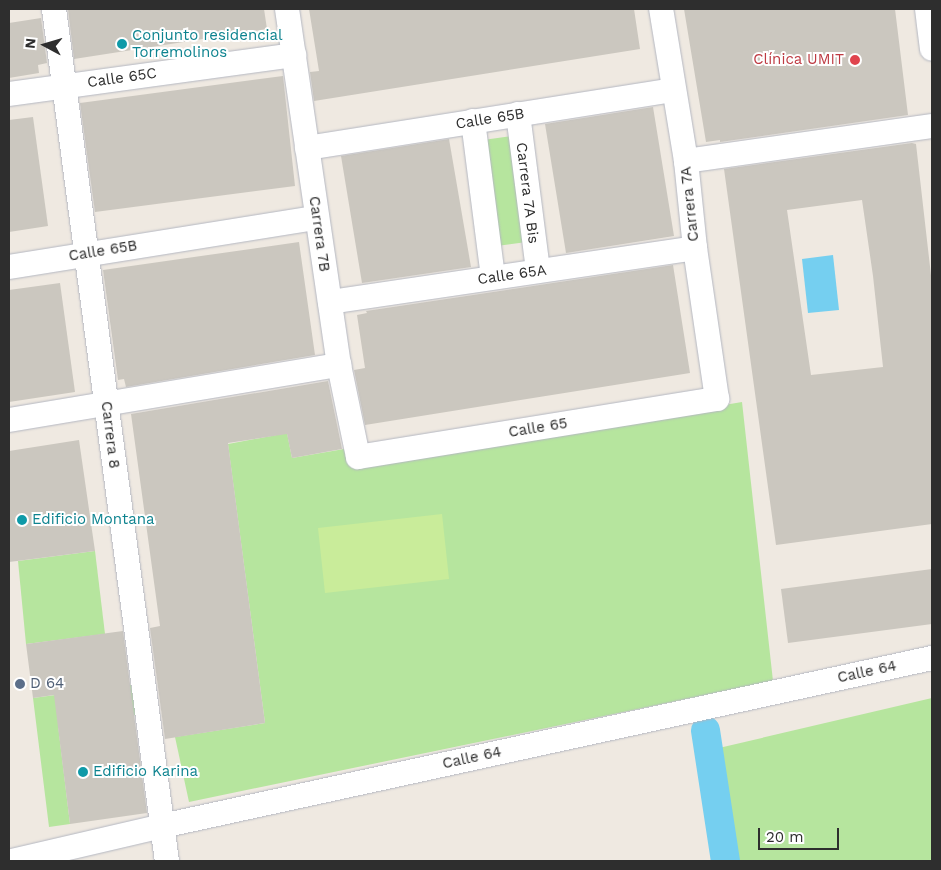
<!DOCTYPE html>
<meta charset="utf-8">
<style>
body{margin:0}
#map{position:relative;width:941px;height:870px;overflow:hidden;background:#efe9e1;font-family:"Work Sans",sans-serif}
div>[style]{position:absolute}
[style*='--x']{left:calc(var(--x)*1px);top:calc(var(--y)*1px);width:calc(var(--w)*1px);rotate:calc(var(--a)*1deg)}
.green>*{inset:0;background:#b6e59e}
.pitch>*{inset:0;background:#c9ec9a}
.water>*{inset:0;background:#75cff0}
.canal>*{height:29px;margin:-14.5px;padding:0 14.5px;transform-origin:14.5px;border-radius:14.5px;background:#75cff0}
.building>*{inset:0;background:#cbc7bf}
.roads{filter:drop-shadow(0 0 1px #b4b7c1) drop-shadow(0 0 1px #b4b7c1)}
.minor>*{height:24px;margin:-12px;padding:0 12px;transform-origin:12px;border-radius:12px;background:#fff}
.dots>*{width:14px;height:14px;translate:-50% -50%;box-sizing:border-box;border:2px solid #fff;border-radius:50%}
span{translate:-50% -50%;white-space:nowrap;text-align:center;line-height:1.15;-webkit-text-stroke:4px #fff;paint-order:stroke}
.culture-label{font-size:15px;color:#0d838f}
.left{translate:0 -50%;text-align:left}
.health-label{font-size:15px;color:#be3a42}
.right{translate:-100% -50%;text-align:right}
.street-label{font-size:15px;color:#2e2e2e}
.service-label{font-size:15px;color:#4e5e75}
.frame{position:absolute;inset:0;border:10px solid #2e2e2e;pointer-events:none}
.north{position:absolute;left:20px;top:20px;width:50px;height:50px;-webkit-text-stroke:4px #fff;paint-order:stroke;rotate:276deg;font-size:14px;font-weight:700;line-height:20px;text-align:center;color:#2e2e2e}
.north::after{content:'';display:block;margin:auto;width:18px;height:22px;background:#2e2e2e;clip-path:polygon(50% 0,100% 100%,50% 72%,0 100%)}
.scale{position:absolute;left:758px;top:828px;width:81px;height:22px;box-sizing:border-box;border:2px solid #2e2e2e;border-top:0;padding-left:6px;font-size:15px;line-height:18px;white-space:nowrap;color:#2e2e2e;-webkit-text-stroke:4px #fff;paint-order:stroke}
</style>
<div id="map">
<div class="green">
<i style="clip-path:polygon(520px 135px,534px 241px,489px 247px,476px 141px)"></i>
<i style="clip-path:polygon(742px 402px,773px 681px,189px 802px,175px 737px,265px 723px,228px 444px,287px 433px,292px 458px,344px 449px,352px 468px)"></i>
<i style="clip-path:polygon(95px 551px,105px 634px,26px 644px,18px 561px)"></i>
<i style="clip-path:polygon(131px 685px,136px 715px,58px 725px,70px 824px,49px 827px,33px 698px)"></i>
<i style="clip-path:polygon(932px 698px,932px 861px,726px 861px,706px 751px)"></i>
</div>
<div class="pitch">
<i style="clip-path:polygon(442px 514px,449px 579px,325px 593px,318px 528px)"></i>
</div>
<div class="water">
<i style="clip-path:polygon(833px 255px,839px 310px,808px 313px,802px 259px)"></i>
</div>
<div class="canal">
<i style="--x:705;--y:730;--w:133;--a:81.3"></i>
</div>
<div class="building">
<i style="clip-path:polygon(68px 9px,264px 9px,267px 29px,74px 59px)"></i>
<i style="clip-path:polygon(309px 9px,634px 9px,640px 49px,314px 101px,310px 72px,319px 71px)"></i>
<i style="clip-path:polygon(684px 9px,895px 9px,908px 115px,720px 142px,720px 140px,706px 142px)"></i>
<i style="clip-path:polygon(41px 18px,47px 63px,38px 65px,39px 73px,9px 78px,9px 23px)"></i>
<i style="clip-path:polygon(283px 76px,295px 186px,95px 212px,80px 103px)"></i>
<i style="clip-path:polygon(653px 107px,674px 236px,566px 253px,545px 124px)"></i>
<i style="clip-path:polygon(33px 117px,48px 226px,9px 232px,9px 120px)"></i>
<i style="clip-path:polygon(449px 139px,471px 267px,362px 283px,341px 156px)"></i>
<i style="clip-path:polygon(evenodd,912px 143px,916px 144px,932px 284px,932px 524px,776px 545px,724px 169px,912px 143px,862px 200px,873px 276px,883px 367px,811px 375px,787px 210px,862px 200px)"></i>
<i style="clip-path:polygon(299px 242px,315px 355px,126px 387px,124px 379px,118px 380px,103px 270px)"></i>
<i style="clip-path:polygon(673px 265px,690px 373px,365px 425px,354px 370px,365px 368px,357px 315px,367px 313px,366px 311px)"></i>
<i style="clip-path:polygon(60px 283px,75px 392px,9px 402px,9px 290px)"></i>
<i style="clip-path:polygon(328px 381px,342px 449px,292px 458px,287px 434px,228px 443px,265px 723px,165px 739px,150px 628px,160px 626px,131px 414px)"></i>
<i style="clip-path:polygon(79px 440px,95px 551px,9px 562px,9px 451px)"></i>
<i style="clip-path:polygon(932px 569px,932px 624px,788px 643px,781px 589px)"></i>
<i style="clip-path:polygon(123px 631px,147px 813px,70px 824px,54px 695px,33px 698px,26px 644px)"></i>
</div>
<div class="roads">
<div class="minor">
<i style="--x:54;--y:9;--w:859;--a:82.45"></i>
<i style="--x:287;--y:9;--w:360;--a:81.7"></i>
<i style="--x:339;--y:365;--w:94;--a:78.3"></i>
<i style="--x:358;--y:457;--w:364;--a:-9.2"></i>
<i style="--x:717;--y:399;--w:153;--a:-98.3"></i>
<i style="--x:695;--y:248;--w:87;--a:-95.9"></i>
<i style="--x:686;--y:161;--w:154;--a:-99.3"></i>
<i style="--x:927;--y:9;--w:40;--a:82.9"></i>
<i style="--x:9;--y:94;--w:288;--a:-7.8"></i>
<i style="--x:518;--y:114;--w:158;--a:82.7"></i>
<i style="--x:473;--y:121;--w:157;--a:82.7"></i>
<i style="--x:307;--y:148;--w:370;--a:-9"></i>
<i style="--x:686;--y:161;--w:248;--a:-8.1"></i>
<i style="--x:9;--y:267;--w:311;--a:-9.1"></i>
<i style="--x:330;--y:302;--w:369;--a:-8.4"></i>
<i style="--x:9;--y:420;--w:335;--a:-9.5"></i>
<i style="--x:12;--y:861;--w:154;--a:-13.1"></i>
<i style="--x:162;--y:826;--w:788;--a:-12.31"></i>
</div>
</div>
<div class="dots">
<i style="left:122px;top:44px;background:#0f9aa8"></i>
<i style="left:855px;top:60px;background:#e0444e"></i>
<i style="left:22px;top:520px;background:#0f9aa8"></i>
<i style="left:20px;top:684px;background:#5c6f8a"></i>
<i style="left:83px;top:772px;background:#0f9aa8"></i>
</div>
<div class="culture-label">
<span class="left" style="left:132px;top:44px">Conjunto residencial<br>Torremolinos</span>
<span class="left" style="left:32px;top:520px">Edificio Montana</span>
<span class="left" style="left:93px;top:772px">Edificio Karina</span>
</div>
<div class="health-label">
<span class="right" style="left:844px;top:60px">Clínica UMIT</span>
</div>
<div class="street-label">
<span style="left:122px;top:78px;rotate:-8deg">Calle 65C</span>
<span style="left:490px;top:119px;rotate:-9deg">Calle 65B</span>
<span style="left:527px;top:193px;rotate:83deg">Carrera 7A Bis</span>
<span style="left:690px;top:204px;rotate:-96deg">Carrera 7A</span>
<span style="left:319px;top:234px;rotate:82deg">Carrera 7B</span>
<span style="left:103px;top:251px;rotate:-9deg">Calle 65B</span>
<span style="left:512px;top:275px;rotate:-8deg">Calle 65A</span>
<span style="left:538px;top:428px;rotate:-9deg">Calle 65</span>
<span style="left:110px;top:435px;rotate:83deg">Carrera 8</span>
<span style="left:867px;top:672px;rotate:-12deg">Calle 64</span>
<span style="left:472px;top:758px;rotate:-12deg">Calle 64</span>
</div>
<div class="service-label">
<span class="left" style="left:30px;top:684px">D 64</span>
</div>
<div class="frame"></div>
<div class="north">N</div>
<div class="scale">20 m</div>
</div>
